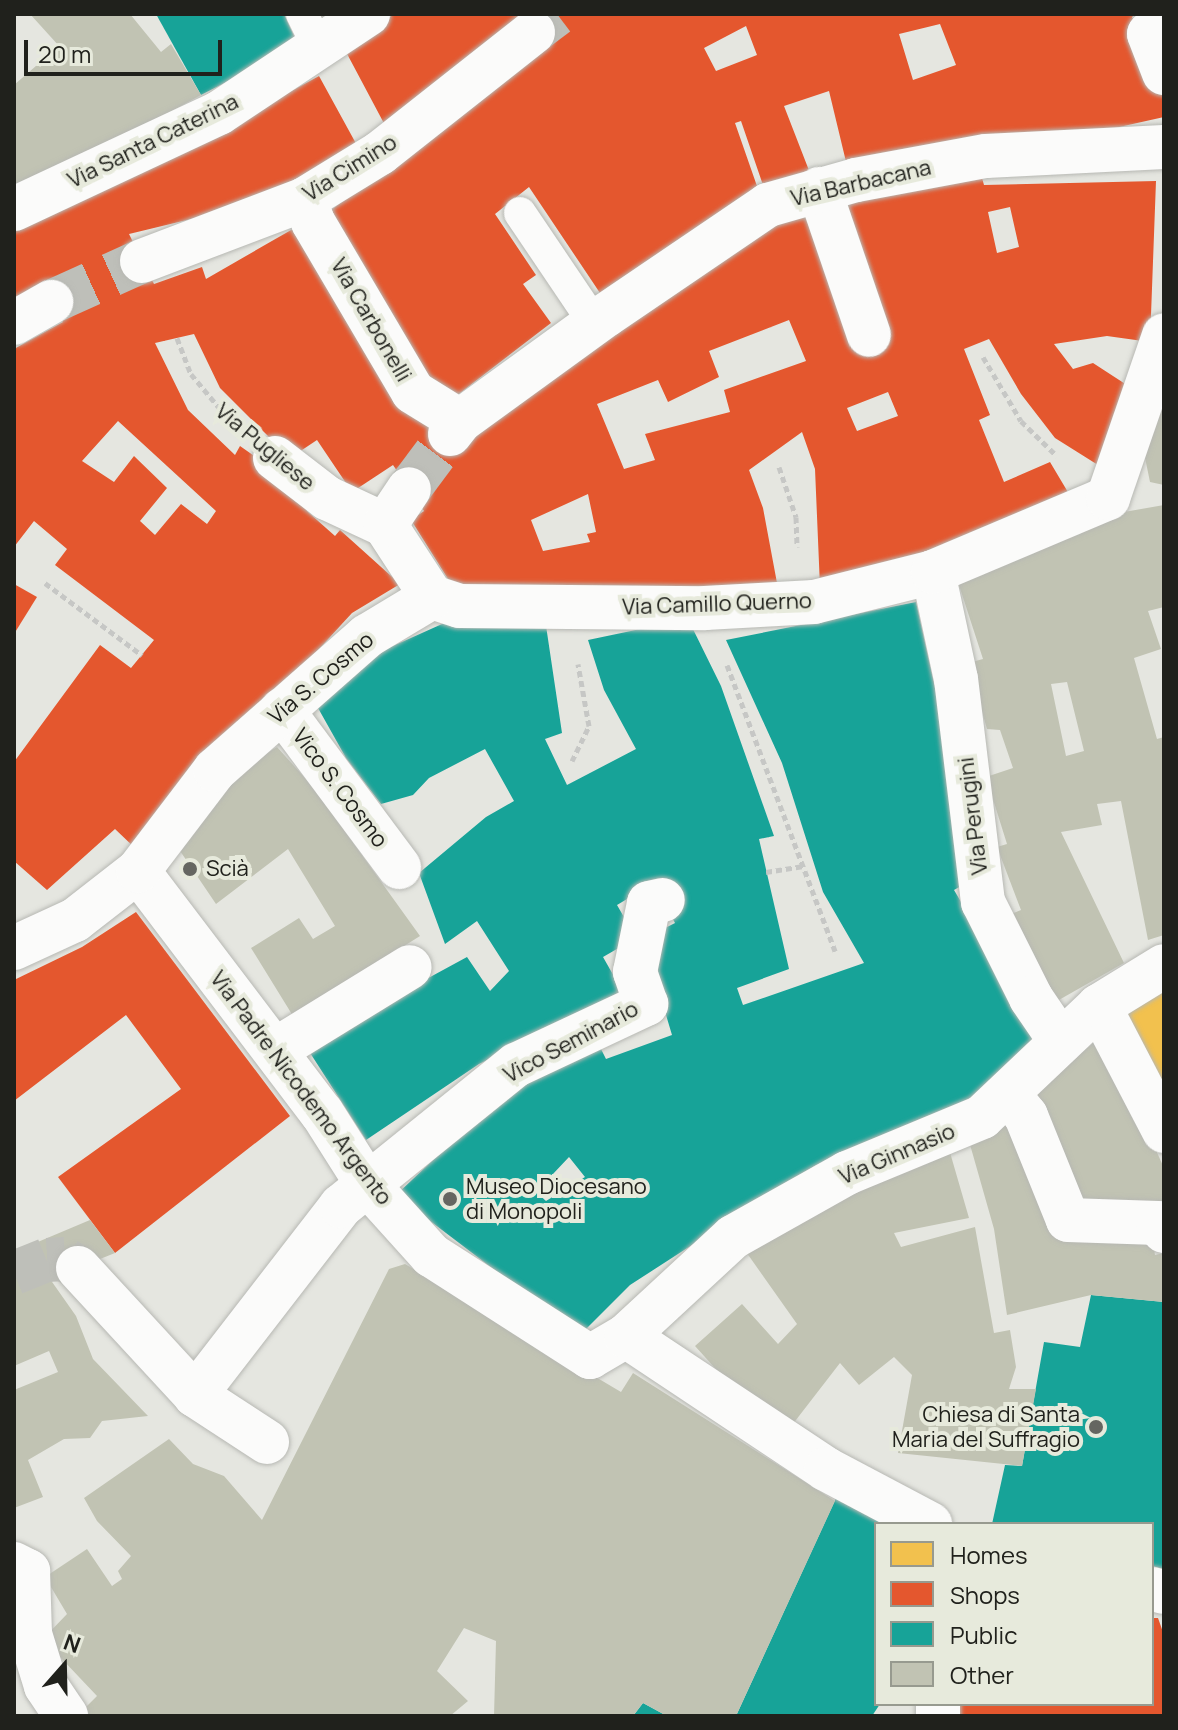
<!DOCTYPE html>
<meta charset="utf-8">
<style>
body{margin:0}
#map{position:relative;width:1178px;height:1730px;overflow:hidden;background:#e5e6e0;font-family:Manrope,sans-serif}
div>[style]{position:absolute}
[style*='--x']{left:calc(var(--x)*1px);top:calc(var(--y)*1px);width:calc(var(--w)*1px);rotate:calc(var(--a)*1deg)}
.homes>*{inset:0;background:#f2c14e}
.shops>*{inset:0;background:#e4572e}
.public>*{inset:0;background:#17a398}
.building>*{inset:0;background:#c1c3b3}
.street-tunnel>*{height:44px;margin-top:-22px;transform-origin:0;background:repeating-linear-gradient(90deg,#bebfb9 0 44px,transparent 0 66px)}
.path>*{height:5px;margin-top:-2.5px;transform-origin:0;background:repeating-linear-gradient(90deg,#c6c7c5 0 6px,transparent 0 10px)}
.roads{filter:drop-shadow(0 0 2px #b7b8b3) drop-shadow(0 0 2px #b7b8b3)}
.lane>*{height:32px;margin:-16px;padding:0 16px;transform-origin:16px;border-radius:16px;background:#fbfbfa}
.street>*{height:44px;margin:-22px;padding:0 22px;transform-origin:22px;border-radius:22px;background:#fbfbfa}
.dots>*{width:22px;height:22px;translate:-50% -50%;box-sizing:border-box;border:4px solid #e7eadc;border-radius:50%}
span{translate:-50% -50%;white-space:nowrap;text-align:center;line-height:1.15;-webkit-text-stroke:8px #e7eadc;paint-order:stroke}
.street-label{font-size:22px;color:#20211c}
.poi-label{font-size:22px;color:#20211c}
.left{translate:0 -50%;text-align:left}
.right{translate:-100% -50%;text-align:right}
.frame{position:absolute;inset:0;border:16px solid #20211c;pointer-events:none}
.legend{position:absolute;left:874px;top:1522px;width:280px;height:184px;box-sizing:border-box;background:#e7eadc;border:2px solid #979a8f;margin:0;padding:10px 14px;list-style:none;font-size:24px;color:#20211c}
.legend li{display:flex;align-items:center;gap:16px;height:40px}
.legend b{width:40px;border:2px solid #979a8f}
.north{position:absolute;left:24px;top:1626px;width:80px;height:80px;-webkit-text-stroke:6px #e7eadc;paint-order:stroke;rotate:20deg;font-size:22px;font-weight:700;line-height:32px;text-align:center;color:#20211c}
.north::after{content:'';display:block;margin:auto;width:28px;height:36px;background:#20211c;clip-path:polygon(50% 0,100% 100%,50% 72%,0 100%)}
.scale{position:absolute;left:24px;top:40px;width:198px;height:36px;box-sizing:border-box;border:4px solid #20211c;border-top:0;padding-left:10px;font-size:24px;line-height:28px;white-space:nowrap;color:#20211c;-webkit-text-stroke:6px #e7eadc;paint-order:stroke}
</style>
<div id="map">
<div class="homes">
<i style="clip-path:polygon(1164px 987px,1164px 1100px,1118px 1013px)"></i>
</div>
<div class="shops">
<i style="clip-path:polygon(evenodd,394px 14px,1136px 14px,1132px 17px,1164px 99px,1164px 117px,1088px 134px,848px 170px,829px 91px,784px 106px,810px 173px,764px 188px,741px 121px,735px 123px,758px 189px,600px 293px,529px 187px,495px 214px,536px 275px,523px 284px,551px 323px,447px 403px,407px 357px,327px 213px,472px 106px,387px 129px,345px 50px,394px 14px,940px 24px,956px 65px,913px 80px,899px 34px,940px 24px,394px 14px,746px 26px,757px 55px,716px 71px,704px 48px,746px 26px)"></i>
<i style="clip-path:polygon(evenodd,319px 76px,359px 149px,245px 206px,129px 234px,154px 284px,202px 267px,206px 279px,305px 222px,422px 419px,757px 228px,833px 201px,980px 171px,984px 185px,1156px 181px,1150px 342px,1107px 336px,1054px 344px,1073px 369px,1093px 363px,1133px 389px,1098px 465px,1055px 438px,1021px 394px,989px 339px,964px 349px,990px 415px,979px 420px,1004px 482px,1050px 462px,1075px 504px,820px 587px,815px 469px,802px 432px,749px 470px,763px 508px,777px 583px,460px 598px,411px 520px,424px 511px,393px 465px,352px 492px,317px 440px,290px 458px,220px 388px,194px 334px,155px 343px,188px 410px,235px 455px,240px 446px,263px 462px,308px 512px,335px 536px,340px 530px,400px 584px,352px 613px,136px 849px,115px 829px,47px 890px,14px 861px,14px 762px,100px 645px,131px 668px,154px 640px,55px 565px,67px 549px,34px 521px,14px 547px,14px 349px,63px 322px,41px 284px,14px 303px,14px 223px,209px 136px,319px 76px,1010px 207px,1019px 247px,997px 253px,988px 212px,1010px 207px,319px 76px,789px 320px,806px 361px,724px 390px,730px 412px,645px 434px,655px 460px,624px 469px,597px 404px,658px 380px,668px 402px,719px 377px,709px 351px,789px 320px,319px 76px,888px 392px,898px 416px,857px 431px,847px 408px,888px 392px,319px 76px,118px 421px,216px 511px,207px 524px,181px 504px,155px 535px,140px 521px,167px 488px,134px 456px,114px 482px,82px 461px,118px 421px,319px 76px,588px 494px,596px 532px,587px 534px,590px 542px,543px 551px,531px 520px,588px 494px)"></i>
<i style="clip-path:polygon(14px 584px,37px 597px,14px 634px)"></i>
<i style="clip-path:polygon(136px 912px,290px 1116px,115px 1253px,58px 1177px,181px 1089px,126px 1015px,14px 1101px,14px 980px,82px 947px)"></i>
<i style="clip-path:polygon(1152px 1618px,1158px 1618px,1164px 1635px,1164px 1716px,954px 1716px,955px 1704px,1152px 1704px)"></i>
</div>
<div class="public">
<i style="clip-path:polygon(156px 14px,284px 14px,298px 45px,201px 95px)"></i>
<i style="clip-path:polygon(evenodd,916px 602px,950px 756px,961px 886px,954px 890px,1047px 1047px,978px 1107px,816px 1165px,630px 1285px,580px 1335px,396px 1195px,521px 1077px,600px 1047px,606px 1059px,672px 1035px,657px 985px,655px 933px,675px 923px,654px 883px,617px 905px,636px 938px,603px 957px,624px 994px,479px 1064px,366px 1140px,305px 1045px,467px 957px,490px 991px,509px 971px,477px 921px,445px 944px,419px 873px,486px 817px,514px 801px,485px 749px,429px 778px,413px 795px,381px 804px,346px 758px,313px 699px,375px 654px,451px 620px,545px 619px,562px 733px,545px 739px,567px 785px,636px 749px,604px 690px,588px 640px,688px 619px,721px 686px,774px 836px,759px 839px,789px 969px,737px 988px,743px 1005px,864px 963px,823px 892px,782px 763px,726px 640px,916px 602px,569px 1157px,585px 1177px,546px 1201px,536px 1192px,569px 1157px)"></i>
<i style="clip-path:polygon(1091px 1295px,1164px 1302px,1164px 1569px,1152px 1566px,1152px 1524px,992px 1524px,1005px 1465px,1022px 1466px,1044px 1342px,1080px 1347px)"></i>
<i style="clip-path:polygon(837px 1496px,895px 1524px,876px 1524px,880px 1704px,872px 1716px,736px 1716px)"></i>
<i style="clip-path:polygon(643px 1703px,667px 1716px,633px 1716px)"></i>
</div>
<div class="building">
<i style="clip-path:polygon(30px 14px,130px 14px,161px 52px,171px 44px,201px 95px,113px 143px,14px 187px,14px 85px,59px 46px)"></i>
<i style="clip-path:polygon(1164px 362px,1164px 485px,1150px 482px,1143px 448px)"></i>
<i style="clip-path:polygon(evenodd,1164px 505px,1164px 607px,1148px 611px,1161px 649px,1134px 658px,1157px 739px,1164px 737px,1164px 935px,1148px 940px,1121px 801px,1097px 804px,1102px 825px,1061px 832px,1124px 963px,1050px 1005px,1004px 917px,1021px 910px,997px 847px,1007px 844px,986px 777px,1013px 768px,1000px 730px,987px 729px,968px 663px,983px 659px,957px 579px,1107px 515px,1164px 505px,1067px 682px,1084px 751px,1066px 756px,1051px 684px,1067px 682px)"></i>
<i style="clip-path:polygon(277px 747px,313px 787px,420px 936px,293px 1016px,251px 948px,299px 918px,313px 939px,335px 926px,288px 849px,216px 904px,174px 842px,225px 779px)"></i>
<i style="clip-path:polygon(1104px 1035px,1164px 1168px,1164px 1203px,1074px 1200px,1023px 1097px)"></i>
<i style="clip-path:polygon(1020px 1116px,1063px 1239px,1153px 1243px,1155px 1255px,1164px 1253px,1164px 1302px,1091px 1295px,1007px 1315px,994px 1229px,967px 1134px)"></i>
<i style="clip-path:polygon(949px 1149px,969px 1218px,894px 1233px,901px 1247px,975px 1227px,994px 1333px,1010px 1330px,1016px 1367px,1009px 1389px,1036px 1389px,1022px 1466px,898px 1453px,912px 1375px,894px 1357px,859px 1385px,840px 1363px,789px 1429px,732px 1387px,695px 1346px,742px 1304px,778px 1344px,797px 1324px,744px 1249px,869px 1176px)"></i>
<i style="clip-path:polygon(90px 1220px,115px 1253px,50px 1279px,76px 1316px,93px 1359px,148px 1416px,102px 1421px,90px 1438px,64px 1439px,28px 1460px,43px 1497px,14px 1508px,14px 1390px,58px 1372px,49px 1351px,14px 1366px,14px 1252px)"></i>
<i style="clip-path:polygon(405px 1264px,621px 1392px,633px 1373px,835px 1501px,736px 1716px,667px 1716px,643px 1703px,633px 1716px,494px 1716px,496px 1641px,464px 1628px,437px 1671px,468px 1701px,450px 1716px,91px 1716px,84px 1709px,97px 1696px,43px 1639px,67px 1614px,45px 1577px,87px 1549px,112px 1586px,122px 1579px,118px 1571px,131px 1556px,97px 1521px,84px 1498px,169px 1439px,193px 1464px,224px 1476px,262px 1520px,389px 1269px)"></i>
</div>
<div class="street-tunnel">
<i style="--x:533;--y:32;--w:30;--a:-37"></i>
<i style="--x:51;--y:302;--w:100;--a:-24.3"></i>
<i style="--x:409;--y:489;--w:69;--a:-53.3"></i>
<i style="--x:14;--y:1273;--w:35;--a:-22"></i>
<i style="--x:47;--y:1260;--w:18;--a:-3"></i>
<i style="--x:65;--y:1259;--w:16;--a:35"></i>
</div>
<div class="path">
<i style="--x:177;--y:338;--w:39;--a:69"></i>
<i style="--x:191;--y:374;--w:64;--a:50.1"></i>
<i style="--x:983;--y:357;--w:74;--a:59.3"></i>
<i style="--x:1021;--y:421;--w:50;--a:44.2"></i>
<i style="--x:779;--y:467;--w:53;--a:71.2"></i>
<i style="--x:796;--y:517;--w:30;--a:88"></i>
<i style="--x:45;--y:583;--w:121;--a:36.6"></i>
<i style="--x:727;--y:665;--w:306;--a:69.3"></i>
<i style="--x:572;--y:761;--w:39;--a:-64"></i>
<i style="--x:589;--y:726;--w:63;--a:-100.1"></i>
<i style="--x:766;--y:872;--w:38;--a:-9"></i>
</div>
<div class="roads">
<div class="lane">
<i style="--x:302;--y:14;--w:39;--a:64"></i>
<i style="--x:520;--y:213;--w:134;--a:56"></i>
</div>
<div class="street">
<i style="--x:1164;--y:19;--w:21;--a:135"></i>
<i style="--x:1149;--y:34;--w:42;--a:69"></i>
<i style="--x:819;--y:189;--w:154;--a:71.1"></i>
<i style="--x:305;--y:199;--w:24;--a:71"></i>
<i style="--x:313;--y:222;--w:197;--a:59.5"></i>
<i style="--x:413;--y:392;--w:55;--a:31.7"></i>
<i style="--x:14;--y:209;--w:226;--a:-25.1"></i>
<i style="--x:219;--y:113;--w:179;--a:-33.6"></i>
<i style="--x:142;--y:261;--w:174;--a:-20.8"></i>
<i style="--x:305;--y:199;--w:88;--a:-31.5"></i>
<i style="--x:380;--y:153;--w:195;--a:-38.3"></i>
<i style="--x:14;--y:323;--w:43;--a:-29.6"></i>
<i style="--x:450;--y:434;--w:16;--a:-52"></i>
<i style="--x:460;--y:421;--w:180;--a:-36"></i>
<i style="--x:606;--y:315;--w:196;--a:-34.2"></i>
<i style="--x:768;--y:205;--w:91;--a:-15.9"></i>
<i style="--x:856;--y:180;--w:132;--a:-10.5"></i>
<i style="--x:986;--y:156;--w:178;--a:-2.9"></i>
<i style="--x:275;--y:458;--w:66;--a:37.6"></i>
<i style="--x:327;--y:498;--w:64;--a:25"></i>
<i style="--x:933;--y:572;--w:109;--a:77.9"></i>
<i style="--x:956;--y:679;--w:225;--a:83.1"></i>
<i style="--x:983;--y:902;--w:107;--a:63.4"></i>
<i style="--x:1031;--y:998;--w:53;--a:55.7"></i>
<i style="--x:432;--y:597;--w:29;--a:18"></i>
<i style="--x:460;--y:606;--w:245;--a:0.5"></i>
<i style="--x:705;--y:608;--w:109;--a:-3.2"></i>
<i style="--x:814;--y:602;--w:123;--a:-14.1"></i>
<i style="--x:933;--y:572;--w:190;--a:-22.9"></i>
<i style="--x:1108;--y:498;--w:172;--a:-71"></i>
<i style="--x:282;--y:710;--w:196;--a:53.3"></i>
<i style="--x:138;--y:871;--w:304;--a:52.8"></i>
<i style="--x:322;--y:1113;--w:84;--a:57.6"></i>
<i style="--x:367;--y:1184;--w:96;--a:48"></i>
<i style="--x:431;--y:1255;--w:189;--a:32.7"></i>
<i style="--x:590;--y:1357;--w:42;--a:-30.3"></i>
<i style="--x:626;--y:1336;--w:240;--a:33.6"></i>
<i style="--x:826;--y:1469;--w:118;--a:27.9"></i>
<i style="--x:14;--y:948;--w:67;--a:-24.7"></i>
<i style="--x:75;--y:920;--w:80;--a:-37.9"></i>
<i style="--x:138;--y:871;--w:127;--a:-52.7"></i>
<i style="--x:215;--y:770;--w:203;--a:-41.4"></i>
<i style="--x:367;--y:636;--w:76;--a:-31"></i>
<i style="--x:432;--y:597;--w:86;--a:-123.1"></i>
<i style="--x:385;--y:525;--w:43;--a:-56.3"></i>
<i style="--x:1099;--y:1006;--w:141;--a:62.5"></i>
<i style="--x:275;--y:1050;--w:158;--a:-31.6"></i>
<i style="--x:1009;--y:1095;--w:27;--a:51"></i>
<i style="--x:1026;--y:1116;--w:112;--a:68"></i>
<i style="--x:1068;--y:1220;--w:90;--a:1.9"></i>
<i style="--x:1158;--y:1223;--w:10;--a:53"></i>
<i style="--x:78;--y:1268;--w:173;--a:47.3"></i>
<i style="--x:195;--y:1395;--w:239;--a:-52.3"></i>
<i style="--x:341;--y:1206;--w:225;--a:-38.9"></i>
<i style="--x:516;--y:1065;--w:144;--a:-25.1"></i>
<i style="--x:646;--y:1004;--w:34;--a:-109"></i>
<i style="--x:635;--y:972;--w:70;--a:-78.5"></i>
<i style="--x:649;--y:903;--w:14;--a:-12"></i>
<i style="--x:626;--y:1336;--w:146;--a:-42.8"></i>
<i style="--x:733;--y:1237;--w:131;--a:-29.3"></i>
<i style="--x:847;--y:1173;--w:146;--a:-22.5"></i>
<i style="--x:982;--y:1117;--w:161;--a:-43.5"></i>
<i style="--x:1099;--y:1006;--w:76;--a:-31.6"></i>
<i style="--x:195;--y:1395;--w:86;--a:33.1"></i>
<i style="--x:14;--y:1564;--w:16;--a:27"></i>
<i style="--x:28;--y:1571;--w:63;--a:88.2"></i>
<i style="--x:30;--y:1634;--w:54;--a:72.9"></i>
<i style="--x:46;--y:1686;--w:36;--a:56"></i>
<i style="--x:1152;--y:1589;--w:12;--a:14"></i>
<i style="--x:938;--y:1704;--w:12;--a:90"></i>
</div>
</div>
<div class="dots">
<i style="left:190px;top:869px;background:#656661"></i>
<i style="left:450px;top:1199px;background:#656661"></i>
<i style="left:1096px;top:1427px;background:#656661"></i>
</div>
<div class="street-label">
<span style="left:153px;top:141px;rotate:-26deg">Via Santa Caterina</span>
<span style="left:350px;top:168px;rotate:-32deg">Via Cimino</span>
<span style="left:861px;top:183px;rotate:-13deg">Via Barbacana</span>
<span style="left:371px;top:320px;rotate:60deg">Via Carbonelli</span>
<span style="left:265px;top:447px;rotate:40deg">Via Pugliese</span>
<span style="left:717px;top:604px;rotate:-2deg">Via Camillo Querno</span>
<span style="left:321px;top:678px;rotate:-40deg">Via S. Cosmo</span>
<span style="left:340px;top:788px;rotate:53deg">Vico S. Cosmo</span>
<span style="left:973px;top:816px;rotate:-97deg">Via Perugini</span>
<span style="left:571px;top:1042px;rotate:-28deg">Vico Seminario</span>
<span style="left:301px;top:1088px;rotate:53deg">Via Padre Nicodemo Argento</span>
<span style="left:897px;top:1154px;rotate:-23deg">Via Ginnasio</span>
</div>
<div class="poi-label">
<span class="left" style="left:206px;top:869px">Scià</span>
<span class="left" style="left:466px;top:1199px">Museo Diocesano<br>di Monopoli</span>
<span class="right" style="left:1080px;top:1427px">Chiesa di Santa<br>Maria del Suffragio</span>
</div>
<div class="frame"></div>
<ul class="legend">
<li><b style="height:22px;background:#f2c14e"></b>Homes</li>
<li><b style="height:22px;background:#e4572e"></b>Shops</li>
<li><b style="height:22px;background:#17a398"></b>Public</li>
<li><b style="height:22px;background:#c1c3b3"></b>Other</li>
</ul>
<div class="north">N</div>
<div class="scale">20 m</div>
</div>
